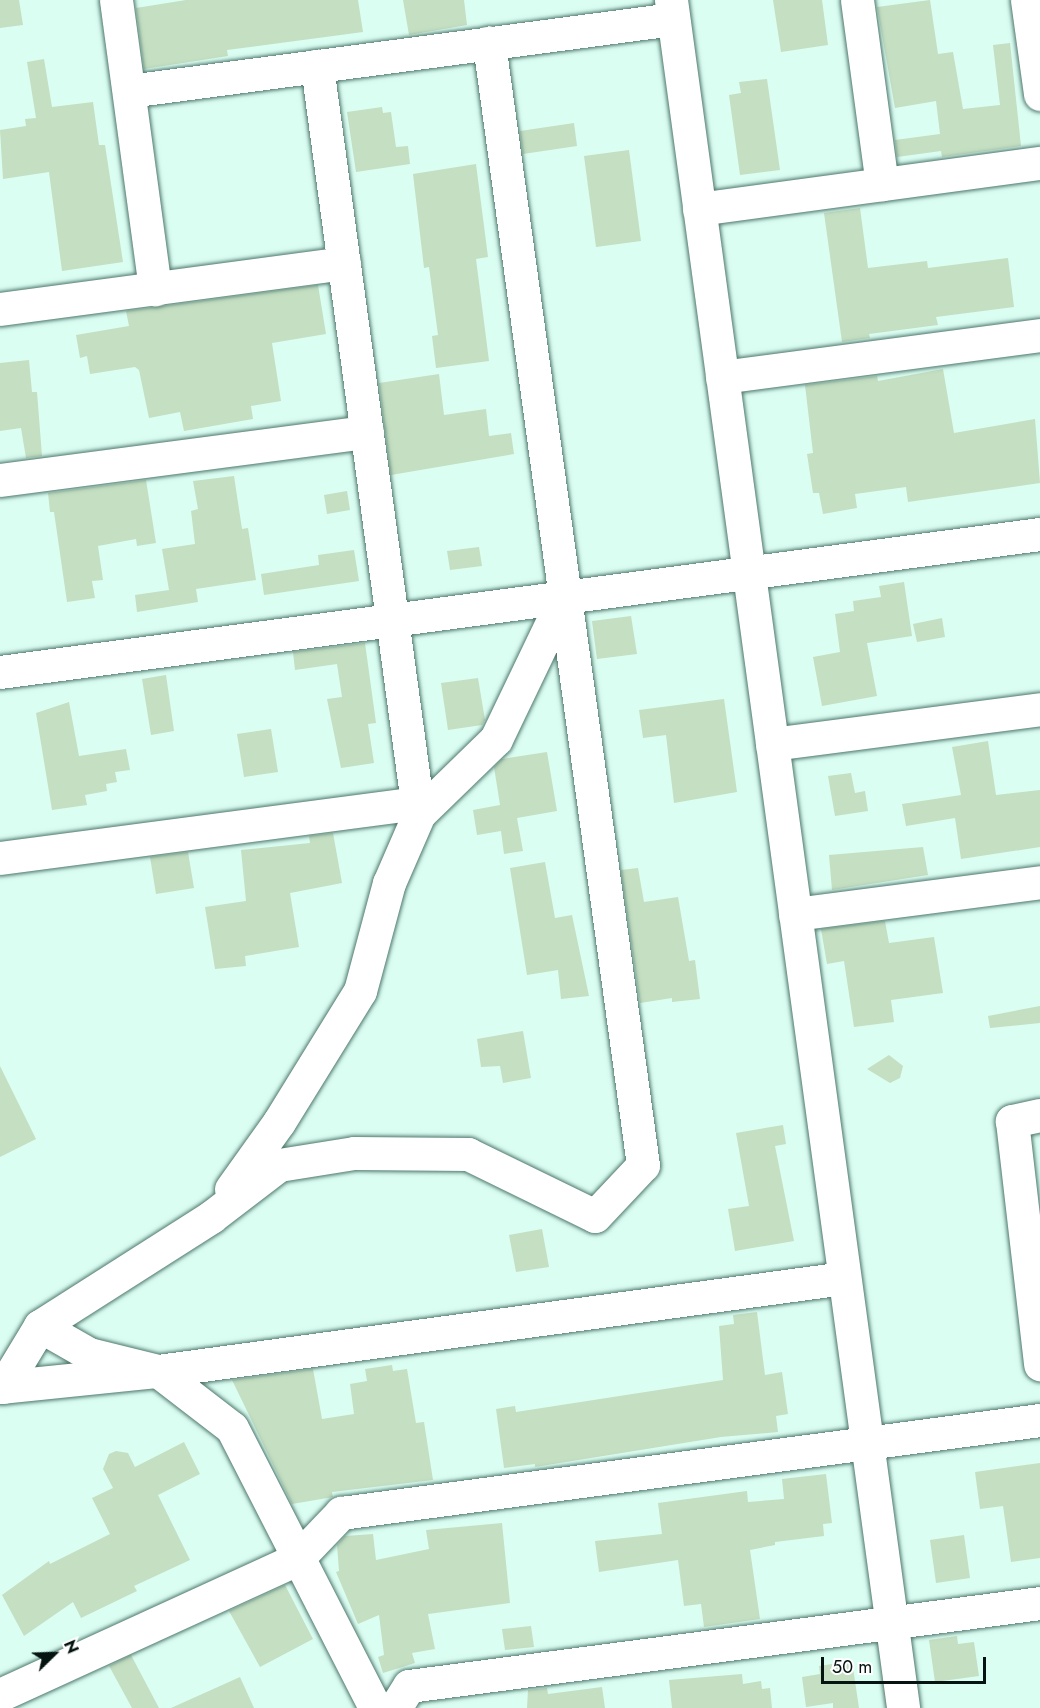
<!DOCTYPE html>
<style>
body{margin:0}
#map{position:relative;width:1040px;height:1708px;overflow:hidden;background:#dbfef3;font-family:Jost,sans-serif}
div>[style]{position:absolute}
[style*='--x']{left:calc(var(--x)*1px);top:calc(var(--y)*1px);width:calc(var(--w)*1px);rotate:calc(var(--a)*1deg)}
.building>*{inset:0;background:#c4dfc2}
.roads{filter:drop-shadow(0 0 2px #4e776b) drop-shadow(0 0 2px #4e776b)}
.minor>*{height:33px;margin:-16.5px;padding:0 16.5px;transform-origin:16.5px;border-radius:16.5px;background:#fff}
span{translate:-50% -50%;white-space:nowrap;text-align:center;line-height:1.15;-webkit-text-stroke:4.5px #fff;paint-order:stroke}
.north{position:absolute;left:24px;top:1624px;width:60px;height:60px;-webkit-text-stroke:4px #fff;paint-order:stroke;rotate:67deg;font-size:16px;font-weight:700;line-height:24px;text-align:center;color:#051410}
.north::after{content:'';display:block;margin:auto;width:21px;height:27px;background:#051410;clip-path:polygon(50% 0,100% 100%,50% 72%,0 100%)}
.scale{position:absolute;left:821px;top:1657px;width:165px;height:27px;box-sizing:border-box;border:3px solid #051410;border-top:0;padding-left:8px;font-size:18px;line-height:21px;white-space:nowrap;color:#051410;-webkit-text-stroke:4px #fff;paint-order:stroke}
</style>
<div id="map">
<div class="building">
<i style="clip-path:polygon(0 0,19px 0,23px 25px,0 28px)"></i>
<i style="clip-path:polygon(186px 0,358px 0,363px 32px,227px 50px,228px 56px,144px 69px,136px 8px)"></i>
<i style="clip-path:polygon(403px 0,464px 0,467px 25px,409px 35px)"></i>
<i style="clip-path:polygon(773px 0,822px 0,828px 45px,781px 52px)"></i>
<i style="clip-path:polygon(930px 0,938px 54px,953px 52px,963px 109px,1000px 105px,993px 45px,1010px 43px,1021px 146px,942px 157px,941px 151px,897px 157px,895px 140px,940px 134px,936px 101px,895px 108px,877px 7px)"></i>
<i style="clip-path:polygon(44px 59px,52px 107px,93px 102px,99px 145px,105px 145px,123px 262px,62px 271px,49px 172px,3px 179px,0 130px,26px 126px,25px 119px,36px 118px,27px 62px)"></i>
<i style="clip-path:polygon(767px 79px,780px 170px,740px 175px,729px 95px,741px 93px,739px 82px)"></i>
<i style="clip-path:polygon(382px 107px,383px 113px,391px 112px,396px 147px,408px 146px,410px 164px,356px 172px,347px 112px)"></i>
<i style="clip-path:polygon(574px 123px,577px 146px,523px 154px,520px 131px)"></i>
<i style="clip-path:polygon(629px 150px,641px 241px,596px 247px,584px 156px)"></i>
<i style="clip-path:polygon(476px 164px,488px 257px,476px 259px,489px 361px,436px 368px,432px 336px,438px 335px,429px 267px,424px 268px,413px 174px)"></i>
<i style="clip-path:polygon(860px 208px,868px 268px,927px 261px,928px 268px,1008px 258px,1014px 307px,936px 317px,938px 325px,869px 334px,870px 338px,842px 342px,824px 213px)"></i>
<i style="clip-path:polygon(318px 285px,326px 334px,272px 343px,281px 401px,251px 406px,253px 419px,184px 431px,180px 412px,149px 418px,139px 370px,135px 367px,90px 374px,87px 356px,80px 358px,76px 335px,129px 326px,126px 311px)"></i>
<i style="clip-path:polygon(29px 360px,32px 392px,37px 392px,42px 456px,26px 458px,21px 428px,0 431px,0 363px)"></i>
<i style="clip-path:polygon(943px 369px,954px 433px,1035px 419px,1040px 483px,908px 502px,906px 487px,855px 494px,857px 508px,823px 514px,819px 493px,813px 493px,807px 454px,813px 453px,805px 385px,877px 376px,878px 381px)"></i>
<i style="clip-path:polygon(439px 374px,444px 415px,486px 409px,489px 436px,511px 433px,514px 454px,391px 475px,379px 383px)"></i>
<i style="clip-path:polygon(234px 476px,242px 529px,248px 528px,256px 580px,196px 589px,198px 602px,137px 612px,135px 595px,169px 590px,162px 549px,195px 544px,191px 511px,198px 509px,193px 481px)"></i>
<i style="clip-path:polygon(146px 480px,156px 543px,137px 546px,136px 539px,98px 546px,103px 580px,92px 581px,95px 598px,67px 602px,54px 512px,50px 512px,48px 493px)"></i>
<i style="clip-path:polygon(347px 491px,350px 510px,327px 514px,324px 495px)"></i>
<i style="clip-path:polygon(479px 547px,482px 566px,450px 570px,447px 551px)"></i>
<i style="clip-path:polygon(354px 550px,359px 581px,264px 595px,261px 574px,319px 565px,318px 555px)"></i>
<i style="clip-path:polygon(904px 582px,912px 636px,867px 643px,877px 696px,822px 706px,813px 657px,840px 652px,835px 614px,854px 611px,853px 601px,881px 597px,879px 586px)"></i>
<i style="clip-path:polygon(631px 616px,637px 654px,597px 659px,592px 621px)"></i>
<i style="clip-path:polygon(942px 618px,945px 637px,917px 642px,913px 624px)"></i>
<i style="clip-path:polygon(365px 643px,376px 723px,368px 724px,374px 763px,341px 768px,327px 699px,342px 697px,337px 664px,295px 670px,293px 652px)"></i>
<i style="clip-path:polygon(166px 675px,174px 731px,151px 735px,142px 679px)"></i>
<i style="clip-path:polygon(478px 678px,485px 720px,482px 725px,448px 730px,441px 683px)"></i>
<i style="clip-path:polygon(724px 699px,737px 792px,674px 803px,666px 735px,643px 738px,639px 710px)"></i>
<i style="clip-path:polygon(69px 702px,79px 756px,126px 749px,130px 770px,115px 772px,117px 782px,106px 784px,107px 791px,85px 795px,87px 805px,52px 810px,36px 713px)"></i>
<i style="clip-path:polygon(271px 729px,278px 772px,244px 777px,237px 734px)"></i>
<i style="clip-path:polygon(988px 741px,996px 795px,1040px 790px,1040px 847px,961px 859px,955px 818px,906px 826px,902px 804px,961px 795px,952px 747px)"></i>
<i style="clip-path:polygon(547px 752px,557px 811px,517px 818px,523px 851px,504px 854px,501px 831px,477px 835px,473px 810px,500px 805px,494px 767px,502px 759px)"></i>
<i style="clip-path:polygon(851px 773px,855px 793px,865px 791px,868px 811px,835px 816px,828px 776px)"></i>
<i style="clip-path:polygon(333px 833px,342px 883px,290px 893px,299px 947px,245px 956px,246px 966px,215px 969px,205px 907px,246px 901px,241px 850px,310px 843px,309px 836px)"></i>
<i style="clip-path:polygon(923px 847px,928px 875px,832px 890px,829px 855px)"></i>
<i style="clip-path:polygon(188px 852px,194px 888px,156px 894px,150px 857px)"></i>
<i style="clip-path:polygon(545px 862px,555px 918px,572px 915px,589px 996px,561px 999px,558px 970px,527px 975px,510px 868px)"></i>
<i style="clip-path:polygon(638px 868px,644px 902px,678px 897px,689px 961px,695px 960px,700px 999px,672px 1002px,672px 998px,640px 1003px,621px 870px)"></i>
<i style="clip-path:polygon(885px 921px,889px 943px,934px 937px,943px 993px,891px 1000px,894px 1022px,854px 1027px,844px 961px,827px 964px,821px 929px)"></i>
<i style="clip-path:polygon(1040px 1006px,1040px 1023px,990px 1028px,988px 1016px)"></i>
<i style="clip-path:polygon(523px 1031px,531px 1078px,503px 1083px,500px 1066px,481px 1067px,477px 1039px)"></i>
<i style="clip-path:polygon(889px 1055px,903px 1066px,900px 1078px,890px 1083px,867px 1069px)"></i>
<i style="clip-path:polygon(0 1066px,36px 1139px,0 1157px)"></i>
<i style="clip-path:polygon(783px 1125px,786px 1144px,775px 1146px,794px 1241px,735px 1251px,728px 1209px,749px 1206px,736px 1133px)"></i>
<i style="clip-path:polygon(542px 1229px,549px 1267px,516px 1272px,509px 1235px)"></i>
<i style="clip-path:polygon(757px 1312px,765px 1375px,782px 1372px,788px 1414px,776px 1416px,778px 1432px,721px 1437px,535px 1467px,535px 1464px,504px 1468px,496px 1409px,515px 1406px,516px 1412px,723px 1380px,719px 1326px,734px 1324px,733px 1315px)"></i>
<i style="clip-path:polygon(392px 1365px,393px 1371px,407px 1369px,416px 1423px,424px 1422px,433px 1480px,332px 1492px,333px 1497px,292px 1504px,232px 1380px,313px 1369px,322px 1419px,354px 1414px,350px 1384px,367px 1381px,365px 1369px)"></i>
<i style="clip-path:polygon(184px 1442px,200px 1474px,158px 1495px,190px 1560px,134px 1586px,137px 1591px,81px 1618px,73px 1602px,24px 1636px,2px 1595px,49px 1561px,50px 1564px,110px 1534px,92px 1498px,113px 1488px,103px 1469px,109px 1454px,116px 1451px,128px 1453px,135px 1467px)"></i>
<i style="clip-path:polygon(1040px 1463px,1040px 1558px,1011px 1562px,1003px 1506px,980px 1509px,975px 1472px)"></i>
<i style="clip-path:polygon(826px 1474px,832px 1523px,823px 1524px,824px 1536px,775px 1542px,775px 1545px,750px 1550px,760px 1619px,704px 1627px,701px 1604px,684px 1606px,678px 1560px,599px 1572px,595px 1541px,662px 1534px,658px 1503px,747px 1491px,748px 1502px,784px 1499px,782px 1479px)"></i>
<i style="clip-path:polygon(502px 1523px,510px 1603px,428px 1614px,435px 1649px,412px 1653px,415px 1663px,383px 1673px,378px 1657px,384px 1655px,379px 1615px,358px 1624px,336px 1572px,339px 1571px,337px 1545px,345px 1536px,373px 1534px,376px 1560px,429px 1549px,426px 1530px)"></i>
<i style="clip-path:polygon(964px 1535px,970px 1578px,936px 1583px,930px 1540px)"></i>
<i style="clip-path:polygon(285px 1585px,313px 1639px,260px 1667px,229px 1611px)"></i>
<i style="clip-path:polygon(531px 1626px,534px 1647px,505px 1650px,502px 1629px)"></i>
<i style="clip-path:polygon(957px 1636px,958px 1644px,974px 1642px,979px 1676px,935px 1682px,929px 1640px)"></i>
<i style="clip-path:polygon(131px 1655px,159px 1708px,132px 1708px,109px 1666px)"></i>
<i style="clip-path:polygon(852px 1661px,859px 1708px,833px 1708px,833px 1703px,806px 1707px,802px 1677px,820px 1674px,819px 1666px)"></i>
<i style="clip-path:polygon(742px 1674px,743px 1684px,761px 1681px,762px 1689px,770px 1688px,772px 1708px,672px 1708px,669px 1680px)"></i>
<i style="clip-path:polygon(240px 1677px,254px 1708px,171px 1708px)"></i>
<i style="clip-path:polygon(602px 1687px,605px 1708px,527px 1708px,528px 1690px,547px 1688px,548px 1694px)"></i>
</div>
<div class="roads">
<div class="minor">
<i style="--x:116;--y:0;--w:292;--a:82.3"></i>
<i style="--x:671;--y:0;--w:1724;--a:82.26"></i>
<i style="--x:857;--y:0;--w:186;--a:82.3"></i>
<i style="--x:1027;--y:0;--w:95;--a:82.1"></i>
<i style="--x:129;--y:91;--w:549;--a:-7.54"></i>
<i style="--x:699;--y:209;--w:344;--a:-7.7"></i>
<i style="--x:0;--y:309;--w:347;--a:-7.6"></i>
<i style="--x:722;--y:377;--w:321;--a:-7.5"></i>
<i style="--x:0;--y:480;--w:370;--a:-7.5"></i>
<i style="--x:0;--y:672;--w:1049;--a:-7.56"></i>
<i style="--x:772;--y:744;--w:270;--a:-7.4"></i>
<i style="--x:0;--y:858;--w:421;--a:-7.5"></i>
<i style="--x:417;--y:803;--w:744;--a:-97.73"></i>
<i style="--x:795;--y:914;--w:247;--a:-7.4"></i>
<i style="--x:1040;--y:1115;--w:29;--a:168"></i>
<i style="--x:1012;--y:1121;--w:245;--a:83.4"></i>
<i style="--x:231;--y:1189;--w:82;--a:-54.4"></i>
<i style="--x:279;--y:1122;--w:154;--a:-58.3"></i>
<i style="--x:360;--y:991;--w:112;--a:-75"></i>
<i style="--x:389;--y:883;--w:75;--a:-66.5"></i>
<i style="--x:419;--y:814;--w:107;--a:-44.2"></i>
<i style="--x:496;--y:739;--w:157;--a:-64.4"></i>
<i style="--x:40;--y:1326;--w:56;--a:29.7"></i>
<i style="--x:89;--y:1354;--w:71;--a:13.8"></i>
<i style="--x:158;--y:1371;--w:93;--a:37.6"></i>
<i style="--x:232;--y:1428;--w:314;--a:62.9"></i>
<i style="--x:0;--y:1387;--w:159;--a:-5.8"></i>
<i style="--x:158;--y:1371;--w:692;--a:-7.72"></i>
<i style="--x:3;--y:1387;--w:71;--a:-58.8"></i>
<i style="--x:40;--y:1326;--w:203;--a:-32.5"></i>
<i style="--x:211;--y:1217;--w:86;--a:-37.4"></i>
<i style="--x:279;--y:1165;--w:76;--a:-9.1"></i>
<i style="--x:354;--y:1153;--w:114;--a:0.5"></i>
<i style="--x:468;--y:1154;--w:141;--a:26"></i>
<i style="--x:595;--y:1216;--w:70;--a:-46.7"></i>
<i style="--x:643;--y:1165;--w:1133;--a:-97.82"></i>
<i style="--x:0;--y:1695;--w:327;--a:-24.6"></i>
<i style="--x:297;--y:1559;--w:64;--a:-46.3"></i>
<i style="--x:341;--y:1513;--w:705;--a:-7.58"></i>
<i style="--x:395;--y:1708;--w:26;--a:-58"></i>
<i style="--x:409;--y:1686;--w:636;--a:-7.49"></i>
</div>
</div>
<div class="north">N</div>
<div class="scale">50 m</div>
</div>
